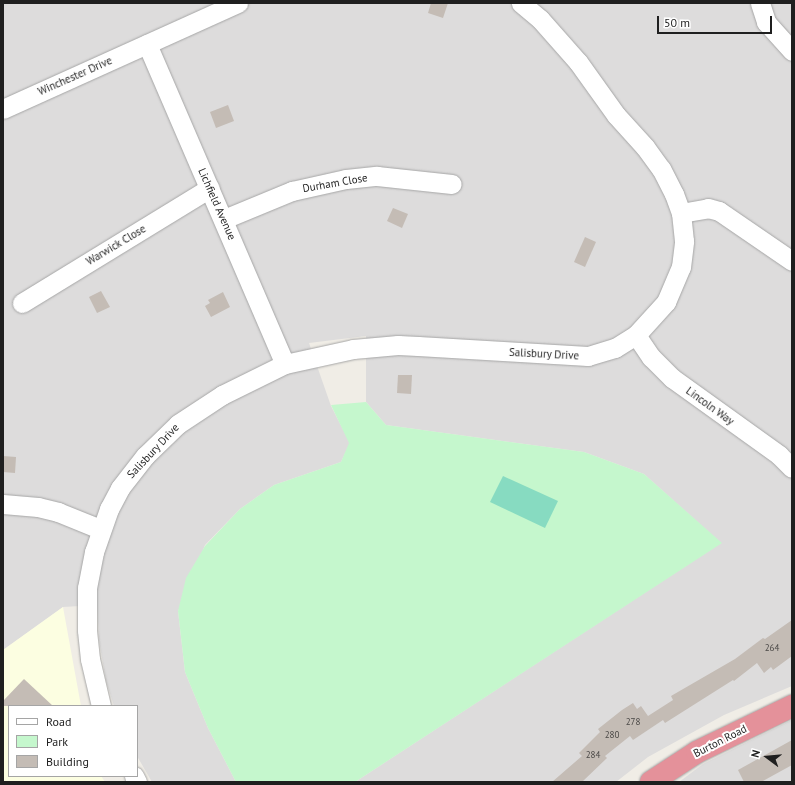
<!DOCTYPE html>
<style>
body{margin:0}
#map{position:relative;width:795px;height:785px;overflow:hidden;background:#f0ede6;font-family:"PT Sans",sans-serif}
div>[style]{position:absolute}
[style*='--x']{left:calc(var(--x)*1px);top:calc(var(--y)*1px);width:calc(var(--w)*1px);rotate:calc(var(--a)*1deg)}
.residential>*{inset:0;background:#dddcdc}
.education>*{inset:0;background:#fcfee1}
.park>*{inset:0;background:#c5f7cd}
.pitch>*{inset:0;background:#87dbc1}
.building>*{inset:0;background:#c4bcb5}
.roads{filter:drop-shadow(0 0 1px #a6a6a6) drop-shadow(0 0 1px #a6a6a6)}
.street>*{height:19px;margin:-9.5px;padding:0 9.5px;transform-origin:9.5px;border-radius:9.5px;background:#fff}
.highway>*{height:22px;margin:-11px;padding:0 11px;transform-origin:11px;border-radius:11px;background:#e4919a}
span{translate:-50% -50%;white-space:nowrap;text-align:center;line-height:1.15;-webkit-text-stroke:4px #fff;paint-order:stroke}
.number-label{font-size:9px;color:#484644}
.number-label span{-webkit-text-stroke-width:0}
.street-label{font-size:11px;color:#1f1f1f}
.frame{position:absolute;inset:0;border:4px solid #1f1f1f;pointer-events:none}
.legend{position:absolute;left:8px;top:705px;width:130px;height:72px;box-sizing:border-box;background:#fff;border:1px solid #a5a5a5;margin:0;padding:5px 7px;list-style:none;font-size:12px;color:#1f1f1f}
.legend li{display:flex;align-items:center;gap:8px;height:20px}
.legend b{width:20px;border:1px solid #a5a5a5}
.north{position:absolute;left:747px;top:737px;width:40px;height:40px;-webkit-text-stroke:3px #fff;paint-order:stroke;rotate:286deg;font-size:11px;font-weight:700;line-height:16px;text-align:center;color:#1f1f1f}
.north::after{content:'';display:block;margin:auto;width:14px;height:18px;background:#1f1f1f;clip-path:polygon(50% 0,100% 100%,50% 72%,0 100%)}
.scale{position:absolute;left:657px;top:16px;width:115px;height:18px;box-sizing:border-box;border:2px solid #1f1f1f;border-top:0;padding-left:5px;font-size:12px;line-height:14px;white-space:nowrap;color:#1f1f1f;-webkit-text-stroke:3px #fff;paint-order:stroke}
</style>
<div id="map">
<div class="residential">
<i style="clip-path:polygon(3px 3px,792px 3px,792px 686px,724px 715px,648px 757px,616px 782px,355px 782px,721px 543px,644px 474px,584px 452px,386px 425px,366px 402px,366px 336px,309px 343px,331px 406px,350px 443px,341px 462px,274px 485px,240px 509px,205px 545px,178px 611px,185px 672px,208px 728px,236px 782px,152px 782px,137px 756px,137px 706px,114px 706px,106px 681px,99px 640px,97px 605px,63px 607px,3px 650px)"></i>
<i style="clip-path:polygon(792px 720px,792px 782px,679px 782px,703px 764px)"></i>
</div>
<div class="education">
<i style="clip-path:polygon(63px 607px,81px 706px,9px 706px,9px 776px,101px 776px,105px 782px,3px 782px,3px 650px)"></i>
</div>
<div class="park">
<i style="clip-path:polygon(366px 402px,386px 425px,584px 452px,644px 474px,722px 543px,355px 782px,236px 782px,208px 728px,185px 672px,178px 611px,186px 578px,205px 546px,240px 509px,274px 485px,341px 462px,349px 443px,331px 405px)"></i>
</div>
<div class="pitch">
<i style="clip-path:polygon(503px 476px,558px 501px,545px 528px,490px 502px)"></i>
</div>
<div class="building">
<i style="clip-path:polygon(431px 3px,448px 3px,443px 18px,428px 13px)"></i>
<i style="clip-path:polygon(228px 105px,234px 121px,216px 128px,210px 112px)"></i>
<i style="clip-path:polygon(393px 208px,408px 214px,402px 228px,387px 221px)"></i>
<i style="clip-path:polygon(585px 237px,596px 242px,585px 267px,574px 262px)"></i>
<i style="clip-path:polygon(101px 291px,110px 307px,97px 313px,89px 297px)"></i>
<i style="clip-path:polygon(223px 292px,230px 307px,211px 317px,205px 306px,210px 303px,208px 300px)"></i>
<i style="clip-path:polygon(398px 375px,412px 375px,411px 394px,397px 393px)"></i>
<i style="clip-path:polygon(3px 456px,16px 457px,15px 473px,3px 472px)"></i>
<i style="clip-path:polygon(792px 620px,792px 656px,773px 670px,771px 667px,764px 673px,757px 663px,734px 681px,733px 680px,665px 723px,663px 720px,633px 740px,630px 736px,605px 756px,607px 758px,582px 782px,552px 782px,582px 756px,579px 753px,600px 732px,598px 729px,622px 710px,633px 703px,637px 709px,641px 706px,648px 716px,673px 700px,671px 696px,735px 659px,763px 638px,765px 639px)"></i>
<i style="clip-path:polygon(24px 679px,53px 706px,3px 706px,3px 701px)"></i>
<i style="clip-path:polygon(792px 740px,792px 765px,761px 782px,744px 782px,738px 770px)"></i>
</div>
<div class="roads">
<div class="street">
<i style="--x:760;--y:3;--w:20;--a:72"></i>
<i style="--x:766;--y:22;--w:39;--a:48"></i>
<i style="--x:147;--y:44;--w:348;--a:66.7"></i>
<i style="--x:3;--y:109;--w:258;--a:-24.3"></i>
<i style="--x:681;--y:213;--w:27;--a:-10"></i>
<i style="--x:708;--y:208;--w:11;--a:15"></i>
<i style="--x:719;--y:211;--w:88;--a:34.4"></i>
<i style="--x:224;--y:219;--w:74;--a:-22.4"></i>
<i style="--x:292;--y:191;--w:55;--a:-12.5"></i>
<i style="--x:346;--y:179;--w:31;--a:-6"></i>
<i style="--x:377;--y:176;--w:75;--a:6.1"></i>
<i style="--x:22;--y:303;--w:220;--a:-31.5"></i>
<i style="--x:636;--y:335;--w:27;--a:56"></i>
<i style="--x:651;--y:357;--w:30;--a:45"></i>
<i style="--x:672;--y:378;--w:132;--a:35.7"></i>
<i style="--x:779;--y:455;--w:18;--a:45"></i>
<i style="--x:3;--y:504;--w:35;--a:5"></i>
<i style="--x:38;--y:507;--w:21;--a:14"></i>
<i style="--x:58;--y:512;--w:45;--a:22"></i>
<i style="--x:101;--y:706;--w:48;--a:-103.2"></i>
<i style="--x:90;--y:659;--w:29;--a:-96"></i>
<i style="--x:87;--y:630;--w:42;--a:-90"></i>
<i style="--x:87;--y:588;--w:37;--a:-79"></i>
<i style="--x:94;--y:552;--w:46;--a:-70.8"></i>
<i style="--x:109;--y:509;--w:24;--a:-62"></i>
<i style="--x:120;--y:488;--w:41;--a:-52"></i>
<i style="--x:145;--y:456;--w:46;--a:-44.1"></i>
<i style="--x:178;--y:424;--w:53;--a:-33.4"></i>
<i style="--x:222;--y:395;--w:70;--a:-26.2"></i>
<i style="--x:285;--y:364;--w:70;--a:-12.4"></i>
<i style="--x:353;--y:349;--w:45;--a:-5.1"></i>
<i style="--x:398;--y:345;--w:20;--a:3"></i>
<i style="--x:418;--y:346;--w:170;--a:3.4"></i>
<i style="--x:588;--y:356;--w:28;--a:-17"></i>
<i style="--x:615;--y:348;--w:25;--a:-32"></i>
<i style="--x:636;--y:335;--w:45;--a:-47.7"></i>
<i style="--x:666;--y:302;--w:38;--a:-67"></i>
<i style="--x:681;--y:267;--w:26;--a:-83"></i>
<i style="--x:684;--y:241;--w:28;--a:-96"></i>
<i style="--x:681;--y:213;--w:20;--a:-110"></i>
<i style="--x:674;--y:194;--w:28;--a:-117"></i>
<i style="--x:661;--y:169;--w:27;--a:-126"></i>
<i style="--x:645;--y:147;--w:43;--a:-132.2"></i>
<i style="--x:616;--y:115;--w:65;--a:-125.6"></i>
<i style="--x:578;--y:62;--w:57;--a:-131.5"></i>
<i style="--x:540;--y:19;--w:25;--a:-140"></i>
<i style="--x:134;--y:776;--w:7;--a:63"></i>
</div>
<div class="highway">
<i style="--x:651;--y:782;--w:55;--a:-33.1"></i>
<i style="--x:697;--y:752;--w:106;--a:-25.8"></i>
</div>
</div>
<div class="number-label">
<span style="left:772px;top:648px">264</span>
<span style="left:633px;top:722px">278</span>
<span style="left:612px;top:735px">280</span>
<span style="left:593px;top:755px">284</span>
</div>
<div class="street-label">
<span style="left:75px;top:76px;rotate:-24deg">Winchester Drive</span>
<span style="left:335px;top:183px;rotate:-10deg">Durham Close</span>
<span style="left:217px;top:204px;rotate:66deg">Lichfield Avenue</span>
<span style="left:116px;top:245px;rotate:-31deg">Warwick Close</span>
<span style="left:544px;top:354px;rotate:3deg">Salisbury Drive</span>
<span style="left:710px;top:406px;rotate:36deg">Lincoln Way</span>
<span style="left:153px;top:451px;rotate:-47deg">Salisbury Drive</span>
<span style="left:720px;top:741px;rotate:-27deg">Burton Road</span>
</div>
<div class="frame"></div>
<ul class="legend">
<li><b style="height:5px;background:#fff"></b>Road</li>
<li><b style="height:11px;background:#c5f7cd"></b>Park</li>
<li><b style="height:11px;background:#c4bcb5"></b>Building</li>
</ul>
<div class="north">N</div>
<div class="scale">50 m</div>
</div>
